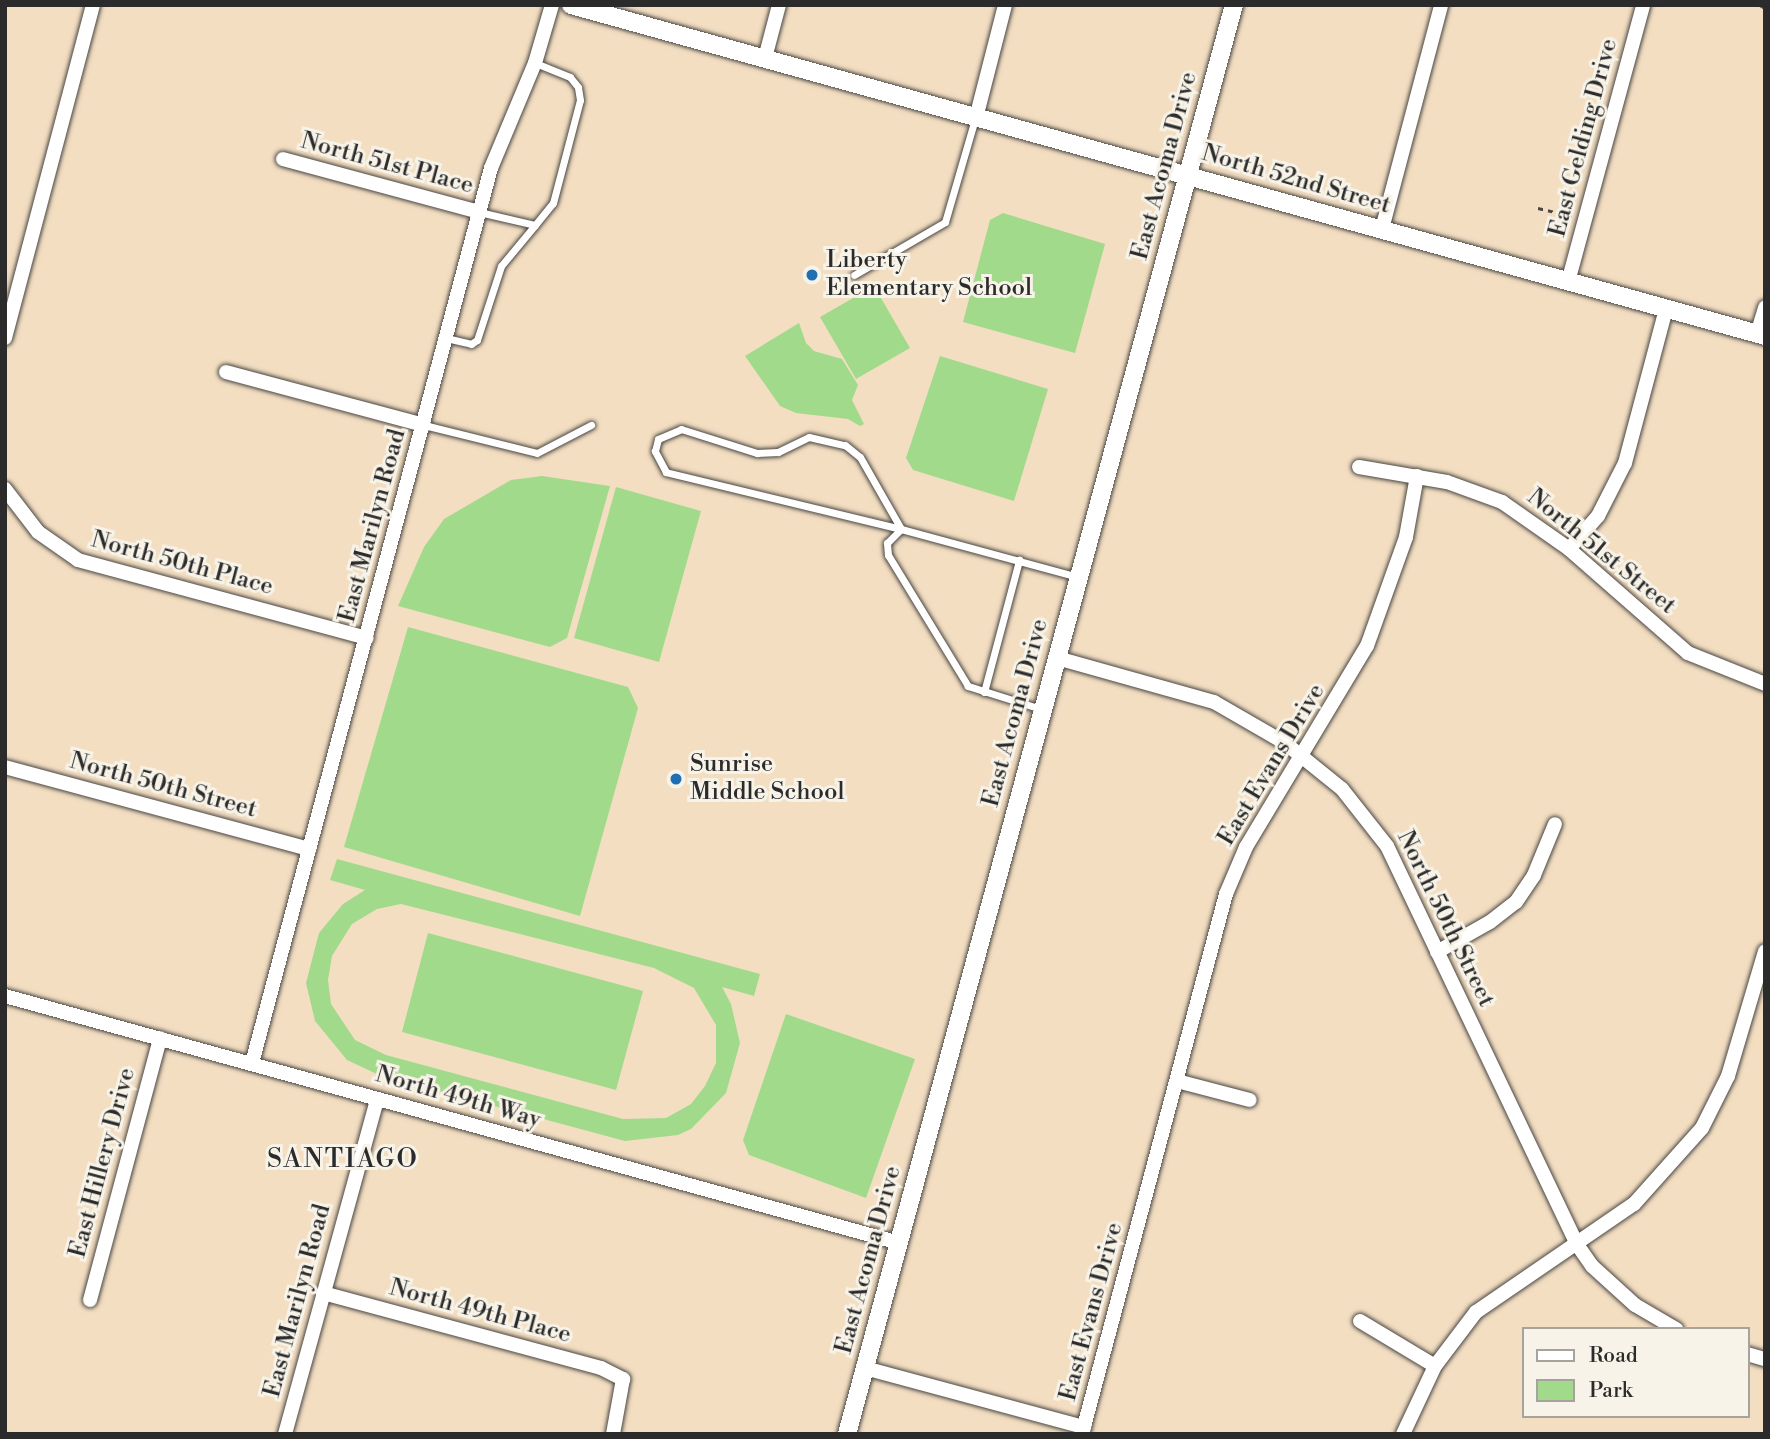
<!DOCTYPE html>
<style>
body{margin:0}
#map{position:relative;width:1770px;height:1439px;overflow:hidden;background:#f3dec2;font-family:"Libre Bodoni",serif}
div>[style]{position:absolute}
[style*='--x']{left:calc(var(--x)*1px);top:calc(var(--y)*1px);width:calc(var(--w)*1px);rotate:calc(var(--a)*1deg)}
.green>*{inset:0;background:#a2da8c}
.path>*{height:2.5px;margin-top:-1.25px;transform-origin:0;background:repeating-linear-gradient(90deg,#494642 0 5px,transparent 0 10px)}
.roads{filter:drop-shadow(0 0 2px #494642) drop-shadow(0 0 2px #494642)}
.service>*{height:7px;margin:-3.5px;padding:0 3.5px;transform-origin:3.5px;border-radius:3.5px;background:#fff}
.minor>*{height:14px;margin:-7px;padding:0 7px;transform-origin:7px;border-radius:7px;background:#fff}
.tertiary>*{height:18px;margin:-9px;padding:0 9px;transform-origin:9px;border-radius:9px;background:#fff}
.dots>*{width:19px;height:19px;translate:-50% -50%;box-sizing:border-box;border:4px solid #f7f3e8;border-radius:50%}
span{translate:-50% -50%;white-space:nowrap;text-align:center;line-height:1.15;-webkit-text-stroke:6px #f7f3e8;paint-order:stroke}
.street-label{font-size:24px;color:#2b2b2b}
.poi-label{font-size:24px;color:#2b2b2b}
.left{translate:0 -50%;text-align:left}
.neighbourhood-label{font-size:26px;color:#2b2b2b;letter-spacing:2px}
.frame{position:absolute;inset:0;border:7px solid #2b2b2b;pointer-events:none}
.legend{position:absolute;left:1522px;top:1327px;width:228px;height:91px;box-sizing:border-box;background:#f7f3e8;border:2px solid #a5a39c;margin:0;padding:9px 12px;list-style:none;font-size:21px;color:#2b2b2b}
.legend li{display:flex;align-items:center;gap:14px;height:35px}
.legend b{width:35px;border:2px solid #a5a39c}
</style>
<div id="map">
<div class="green">
<i style="clip-path:polygon(1003px 213px,1105px 244px,1075px 353px,963px 322px,990px 220px)"></i>
<i style="clip-path:polygon(874px 286px,910px 348px,856px 379px,820px 317px)"></i>
<i style="clip-path:polygon(799px 323px,806px 343px,814px 351px,842px 359px,858px 385px,852px 400px,864px 424px,860px 426px,848px 419px,796px 413px,780px 406px,745px 356px)"></i>
<i style="clip-path:polygon(940px 356px,1048px 389px,1014px 501px,913px 470px,906px 458px)"></i>
<i style="clip-path:polygon(542px 476px,610px 486px,567px 638px,550px 647px,398px 606px,424px 547px,444px 519px,511px 480px)"></i>
<i style="clip-path:polygon(616px 487px,701px 511px,659px 662px,574px 638px)"></i>
<i style="clip-path:polygon(408px 627px,628px 687px,638px 708px,580px 916px,344px 847px)"></i>
<i style="clip-path:polygon(evenodd,337px 859px,760px 974px,754px 996px,722px 987px,731px 1004px,740px 1043px,726px 1093px,691px 1129px,678px 1135px,625px 1141px,379px 1075px,347px 1060px,315px 1021px,306px 983px,319px 933px,343px 904px,365px 890px,330px 880px,337px 859px,401px 904px,654px 968px,694px 988px,716px 1025px,716px 1063px,705px 1086px,691px 1104px,666px 1118px,623px 1119px,386px 1055px,355px 1040px,331px 1004px,328px 980px,332px 956px,352px 924px,377px 909px,401px 904px)"></i>
<i style="clip-path:polygon(428px 933px,643px 991px,616px 1090px,402px 1032px)"></i>
<i style="clip-path:polygon(786px 1014px,915px 1059px,866px 1198px,749px 1155px,743px 1140px)"></i>
</div>
<div class="path">
<i style="--x:1760;--y:5;--w:6;--a:31"></i>
<i style="--x:1538;--y:208;--w:35;--a:13"></i>
</div>
<div class="roads">
<div class="service">
<i style="--x:479;--y:212;--w:57;--a:13.1"></i>
<i style="--x:535;--y:225;--w:28;--a:-51"></i>
<i style="--x:553;--y:203;--w:106;--a:-75.3"></i>
<i style="--x:580;--y:100;--w:13;--a:-99"></i>
<i style="--x:578;--y:87;--w:13;--a:-129"></i>
<i style="--x:570;--y:77;--w:38;--a:-158"></i>
<i style="--x:854;--y:275;--w:105;--a:-30.2"></i>
<i style="--x:945;--y:222;--w:107;--a:-73.8"></i>
<i style="--x:446;--y:338;--w:26;--a:13"></i>
<i style="--x:471;--y:344;--w:7;--a:-34"></i>
<i style="--x:477;--y:340;--w:78;--a:-72"></i>
<i style="--x:501;--y:266;--w:53;--a:-50.3"></i>
<i style="--x:424;--y:425;--w:116;--a:13.9"></i>
<i style="--x:537;--y:453;--w:61;--a:-27.4"></i>
<i style="--x:681;--y:429;--w:80;--a:17.5"></i>
<i style="--x:757;--y:453;--w:21;--a:-3"></i>
<i style="--x:778;--y:452;--w:34;--a:-26"></i>
<i style="--x:809;--y:437;--w:37;--a:13"></i>
<i style="--x:845;--y:445;--w:19;--a:39"></i>
<i style="--x:860;--y:457;--w:83;--a:60.3"></i>
<i style="--x:901;--y:529;--w:242;--a:-166.4"></i>
<i style="--x:666;--y:472;--w:24;--a:-118"></i>
<i style="--x:655;--y:451;--w:12;--a:-76"></i>
<i style="--x:658;--y:439;--w:25;--a:-23"></i>
<i style="--x:984;--y:692;--w:137;--a:-75.1"></i>
<i style="--x:1041;--y:709;--w:77;--a:-162.5"></i>
<i style="--x:968;--y:686;--w:153;--a:-121.4"></i>
<i style="--x:888;--y:555;--w:12;--a:-95"></i>
<i style="--x:887;--y:543;--w:20;--a:-45"></i>
<i style="--x:901;--y:529;--w:183;--a:15.2"></i>
</div>
<div class="minor">
<i style="--x:765;--y:58;--w:55;--a:-75.2"></i>
<i style="--x:976;--y:118;--w:117;--a:-75.6"></i>
<i style="--x:283;--y:159;--w:203;--a:15.1"></i>
<i style="--x:1382;--y:229;--w:232;--a:-75.2"></i>
<i style="--x:1568;--y:282;--w:287;--a:-74.8"></i>
<i style="--x:1757;--y:334;--w:28;--a:-73"></i>
<i style="--x:5;--y:338;--w:344;--a:-75.2"></i>
<i style="--x:226;--y:372;--w:205;--a:15"></i>
<i style="--x:1359;--y:467;--w:89;--a:9.7"></i>
<i style="--x:1447;--y:482;--w:59;--a:20"></i>
<i style="--x:1502;--y:502;--w:82;--a:35"></i>
<i style="--x:1569;--y:549;--w:158;--a:41.2"></i>
<i style="--x:1688;--y:653;--w:83;--a:21.9"></i>
<i style="--x:5;--y:489;--w:54;--a:52.5"></i>
<i style="--x:38;--y:532;--w:49;--a:35"></i>
<i style="--x:78;--y:560;--w:299;--a:15.1"></i>
<i style="--x:1569;--y:549;--w:44;--a:-48.7"></i>
<i style="--x:1598;--y:516;--w:59;--a:-63"></i>
<i style="--x:1625;--y:463;--w:159;--a:-75.1"></i>
<i style="--x:1057;--y:658;--w:163;--a:15.7"></i>
<i style="--x:1214;--y:702;--w:82;--a:30"></i>
<i style="--x:1285;--y:743;--w:73;--a:38.9"></i>
<i style="--x:1342;--y:789;--w:73;--a:51.7"></i>
<i style="--x:1387;--y:846;--w:440;--a:64.5"></i>
<i style="--x:1576;--y:1243;--w:28;--a:55"></i>
<i style="--x:1592;--y:1266;--w:58;--a:42.2"></i>
<i style="--x:1635;--y:1305;--w:48;--a:30.3"></i>
<i style="--x:5;--y:767;--w:315;--a:15.1"></i>
<i style="--x:1437;--y:952;--w:61;--a:-29.5"></i>
<i style="--x:1490;--y:922;--w:33;--a:-38"></i>
<i style="--x:1516;--y:902;--w:32;--a:-56"></i>
<i style="--x:1534;--y:875;--w:55;--a:-67.6"></i>
<i style="--x:5;--y:996;--w:927;--a:15.44"></i>
<i style="--x:252;--y:1063;--w:926;--a:-75.05"></i>
<i style="--x:491;--y:168;--w:114;--a:-67.3"></i>
<i style="--x:535;--y:63;--w:60;--a:-73.7"></i>
<i style="--x:1177;--y:1081;--w:75;--a:14.6"></i>
<i style="--x:323;--y:1293;--w:288;--a:15.1"></i>
<i style="--x:601;--y:1368;--w:25;--a:27"></i>
<i style="--x:623;--y:1379;--w:56;--a:100.3"></i>
<i style="--x:90;--y:1300;--w:271;--a:-75"></i>
<i style="--x:1360;--y:1321;--w:87;--a:31"></i>
<i style="--x:1747;--y:1354;--w:19;--a:16"></i>
<i style="--x:865;--y:1368;--w:227;--a:15.1"></i>
<i style="--x:285;--y:1434;--w:347;--a:-74.6"></i>
<i style="--x:1082;--y:1434;--w:559;--a:-75.07"></i>
<i style="--x:1226;--y:894;--w:51;--a:-66.9"></i>
<i style="--x:1246;--y:847;--w:235;--a:-59"></i>
<i style="--x:1367;--y:646;--w:116;--a:-70.3"></i>
<i style="--x:1406;--y:537;--w:62;--a:-79.8"></i>
<i style="--x:1403;--y:1434;--w:75;--a:-64.8"></i>
<i style="--x:1435;--y:1366;--w:68;--a:-52.8"></i>
<i style="--x:1476;--y:1312;--w:191;--a:-34.4"></i>
<i style="--x:1634;--y:1204;--w:102;--a:-48.2"></i>
<i style="--x:1702;--y:1128;--w:58;--a:-63.4"></i>
<i style="--x:1728;--y:1076;--w:130;--a:-73.5"></i>
</div>
<div class="tertiary">
<i style="--x:571;--y:5;--w:1239;--a:15.49"></i>
<i style="--x:847;--y:1434;--w:1480;--a:-74.85"></i>
</div>
</div>
<div class="dots">
<i style="left:812px;top:275px;background:#1f6fb2"></i>
<i style="left:676px;top:779px;background:#1f6fb2"></i>
</div>
<div class="street-label">
<span style="left:1584px;top:138px;rotate:-75deg">East Gelding Drive</span>
<span style="left:387px;top:164px;rotate:15deg">North 51st Place</span>
<span style="left:1165px;top:166px;rotate:-75deg">East Acoma Drive</span>
<span style="left:1296px;top:180px;rotate:16deg">North 52nd Street</span>
<span style="left:373px;top:526px;rotate:-75deg">East Marilyn Road</span>
<span style="left:1601px;top:552px;rotate:39deg">North 51st Street</span>
<span style="left:182px;top:564px;rotate:15deg">North 50th Place</span>
<span style="left:1016px;top:713px;rotate:-75deg">East Acoma Drive</span>
<span style="left:1272px;top:765px;rotate:-59deg">East Evans Drive</span>
<span style="left:163px;top:786px;rotate:15deg">North 50th Street</span>
<span style="left:1445px;top:919px;rotate:64deg">North 50th Street</span>
<span style="left:458px;top:1098px;rotate:16deg">North 49th Way</span>
<span style="left:103px;top:1163px;rotate:-75deg">East Hillery Drive</span>
<span style="left:869px;top:1260px;rotate:-75deg">East Acoma Drive</span>
<span style="left:298px;top:1301px;rotate:-75deg">East Marilyn Road</span>
<span style="left:480px;top:1312px;rotate:15deg">North 49th Place</span>
<span style="left:1092px;top:1312px;rotate:-75deg">East Evans Drive</span>
</div>
<div class="poi-label">
<span class="left" style="left:826px;top:275px">Liberty<br>Elementary School</span>
<span class="left" style="left:690px;top:779px">Sunrise<br>Middle School</span>
</div>
<div class="neighbourhood-label">
<span style="left:343px;top:1160px">SANTIAGO</span>
</div>
<div class="frame"></div>
<ul class="legend">
<li><b style="height:9px;background:#fff"></b>Road</li>
<li><b style="height:19px;background:#a2da8c"></b>Park</li>
</ul>
</div>
